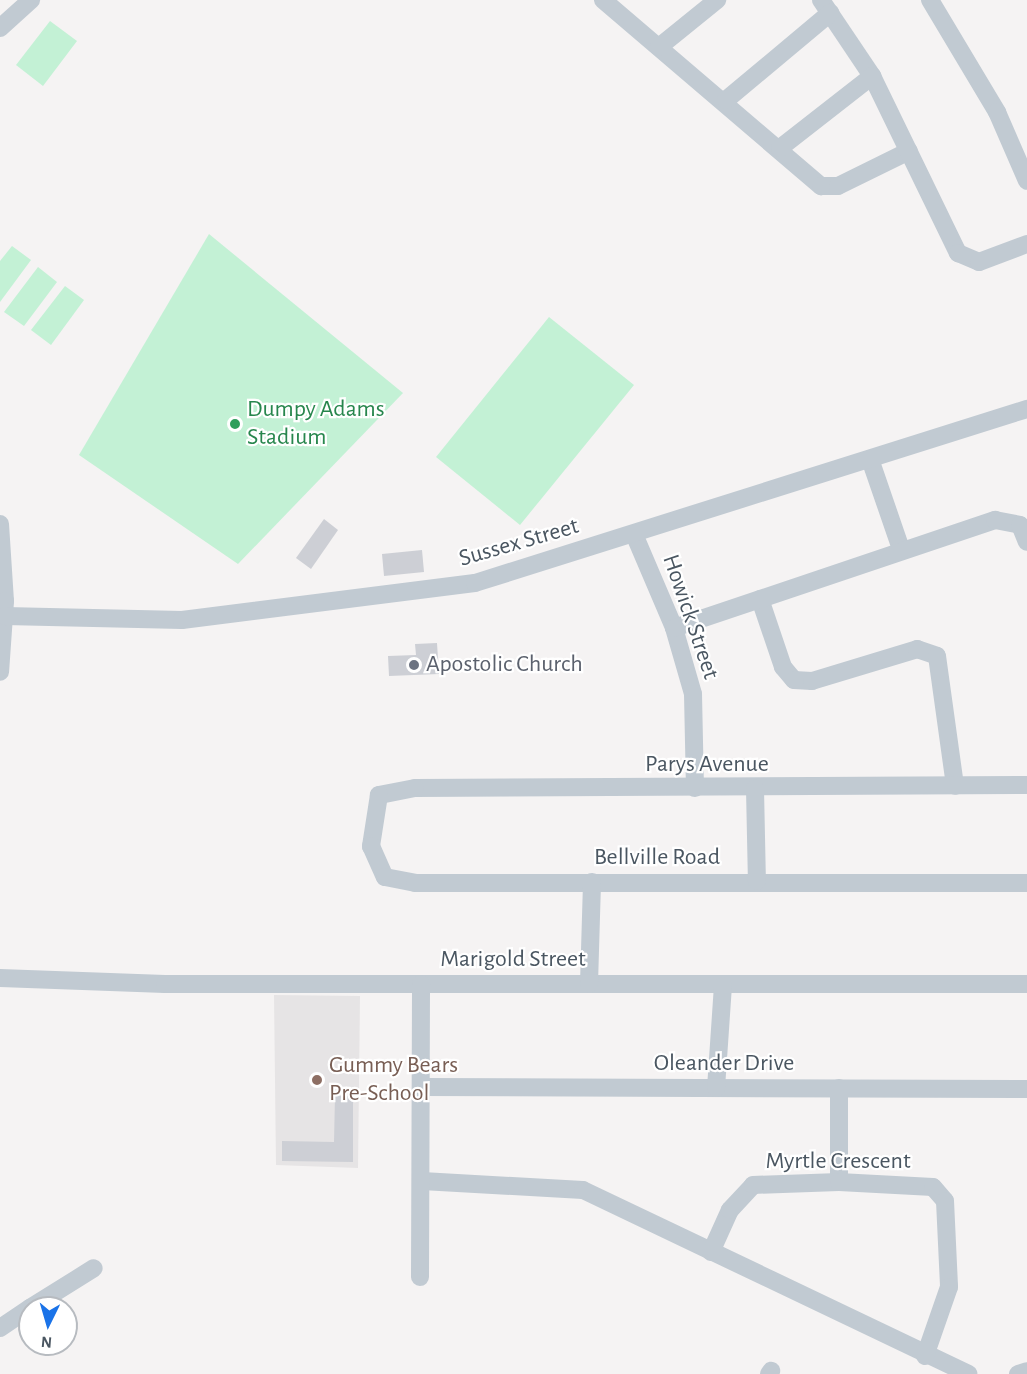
<!DOCTYPE html>
<style>
body{margin:0}
#map{position:relative;width:1027px;height:1374px;overflow:hidden;background:#f5f3f3;font-family:"Alegreya Sans",sans-serif}
div>[style]{position:absolute}
[style*='--x']{left:calc(var(--x)*1px);top:calc(var(--y)*1px);width:calc(var(--w)*1px);rotate:calc(var(--a)*1deg)}
.education>*{inset:0;background:#e6e4e5}
.green>*{inset:0;background:#c3f1d5}
.building>*{inset:0;background:#cdcfd5}
.minor>*{height:18px;margin:-9px;padding:0 9px;transform-origin:9px;border-radius:9px;background:#c1cad2}
.dots>*{width:16px;height:16px;translate:-50% -50%;box-sizing:border-box;border:3px solid #fff;border-radius:50%}
span{translate:-50% -50%;white-space:nowrap;text-align:center;line-height:1.15;-webkit-text-stroke:4.5px #fff;paint-order:stroke}
.leisure-label{font-size:24px;color:#27864d}
.left{translate:0 -50%;text-align:left}
.street-label{font-size:24px;color:#4a5661}
.worship-label{font-size:24px;color:#5b616d}
.education-label{font-size:24px;color:#785e54}
.north{position:absolute;left:18px;top:1296px;width:60px;height:60px;box-sizing:border-box;background:#fff;border:2px solid #b7bbc0;border-radius:50%;rotate:185deg;font-size:16px;font-weight:700;line-height:24px;text-align:center;color:#4a5661}
.north::after{content:'';display:block;margin:auto;width:21px;height:27px;background:#1a73e8;clip-path:polygon(50% 0,100% 100%,50% 72%,0 100%)}
</style>
<div id="map">
<div class="education">
<i style="clip-path:polygon(274px 995px,360px 996px,358px 1168px,276px 1165px)"></i>
</div>
<div class="green">
<i style="clip-path:polygon(50px 21px,77px 41px,43px 86px,16px 65px)"></i>
<i style="clip-path:polygon(209px 234px,403px 393px,238px 564px,79px 455px)"></i>
<i style="clip-path:polygon(12px 246px,31px 260px,0 302px,0 261px)"></i>
<i style="clip-path:polygon(38px 267px,57px 282px,24px 326px,4px 312px)"></i>
<i style="clip-path:polygon(65px 286px,84px 300px,51px 345px,31px 330px)"></i>
<i style="clip-path:polygon(549px 317px,634px 385px,520px 525px,436px 457px)"></i>
</div>
<div class="building">
<i style="clip-path:polygon(324px 519px,338px 530px,311px 569px,296px 558px)"></i>
<i style="clip-path:polygon(422px 550px,424px 572px,384px 576px,382px 554px)"></i>
<i style="clip-path:polygon(437px 643px,439px 674px,389px 676px,388px 656px,416px 655px,415px 644px)"></i>
<i style="clip-path:polygon(335px 1096px,353px 1096px,353px 1162px,282px 1161px,282px 1141px,334px 1142px)"></i>
</div>
<div class="minor">
<i style="--x:603;--y:0;--w:287;--a:40.5"></i>
<i style="--x:821;--y:186;--w:17;--a:0"></i>
<i style="--x:838;--y:186;--w:79;--a:-26.2"></i>
<i style="--x:821;--y:0;--w:92;--a:56.1"></i>
<i style="--x:872;--y:76;--w:197;--a:64.1"></i>
<i style="--x:958;--y:253;--w:23;--a:23"></i>
<i style="--x:979;--y:262;--w:51;--a:-20.6"></i>
<i style="--x:930;--y:0;--w:131;--a:59.1"></i>
<i style="--x:997;--y:112;--w:75;--a:66.5"></i>
<i style="--x:0;--y:28;--w:42;--a:-42.1"></i>
<i style="--x:659;--y:47;--w:75;--a:-39"></i>
<i style="--x:726;--y:100;--w:136;--a:-39.9"></i>
<i style="--x:780;--y:148;--w:117;--a:-38"></i>
<i style="--x:870;--y:459;--w:95;--a:71"></i>
<i style="--x:0;--y:524;--w:77;--a:86.3"></i>
<i style="--x:5;--y:601;--w:71;--a:94"></i>
<i style="--x:634;--y:534;--w:102;--a:66.9"></i>
<i style="--x:674;--y:628;--w:69;--a:73.9"></i>
<i style="--x:693;--y:694;--w:94;--a:88.8"></i>
<i style="--x:760;--y:599;--w:72;--a:71.3"></i>
<i style="--x:783;--y:667;--w:17;--a:50"></i>
<i style="--x:794;--y:680;--w:18;--a:3"></i>
<i style="--x:812;--y:681;--w:110;--a:-16.9"></i>
<i style="--x:917;--y:649;--w:21;--a:19"></i>
<i style="--x:937;--y:656;--w:131;--a:82.1"></i>
<i style="--x:5;--y:616;--w:177;--a:1.3"></i>
<i style="--x:182;--y:620;--w:295;--a:-7.2"></i>
<i style="--x:475;--y:583;--w:579;--a:-17.5"></i>
<i style="--x:674;--y:628;--w:339;--a:-18.6"></i>
<i style="--x:995;--y:520;--w:25;--a:11"></i>
<i style="--x:1020;--y:525;--w:18;--a:68"></i>
<i style="--x:1027;--y:785;--w:612;--a:179.72"></i>
<i style="--x:415;--y:788;--w:37;--a:169"></i>
<i style="--x:379;--y:795;--w:52;--a:98.9"></i>
<i style="--x:371;--y:846;--w:34;--a:66"></i>
<i style="--x:385;--y:877;--w:31;--a:11"></i>
<i style="--x:415;--y:883;--w:612;--a:0"></i>
<i style="--x:755;--y:789;--w:92;--a:88.8"></i>
<i style="--x:0;--y:978;--w:165;--a:2.1"></i>
<i style="--x:165;--y:984;--w:862;--a:0"></i>
<i style="--x:589;--y:984;--w:102;--a:-88.3"></i>
<i style="--x:421;--y:1087;--w:606;--a:0.19"></i>
<i style="--x:716;--y:1088;--w:102;--a:-86.1"></i>
<i style="--x:839;--y:1088;--w:94;--a:90"></i>
<i style="--x:422;--y:1181;--w:161;--a:3.2"></i>
<i style="--x:583;--y:1190;--w:427;--a:25.5"></i>
<i style="--x:711;--y:1252;--w:46;--a:-65.7"></i>
<i style="--x:730;--y:1210;--w:34;--a:-47"></i>
<i style="--x:753;--y:1185;--w:86;--a:-2"></i>
<i style="--x:839;--y:1182;--w:94;--a:3"></i>
<i style="--x:933;--y:1187;--w:18;--a:49"></i>
<i style="--x:945;--y:1201;--w:86;--a:87.3"></i>
<i style="--x:949;--y:1287;--w:73;--a:109.2"></i>
<i style="--x:420;--y:1277;--w:293;--a:-89.8"></i>
<i style="--x:30;--y:1308;--w:75;--a:-32"></i>
<i style="--x:0;--y:1328;--w:36;--a:-34"></i>
<i style="--x:769;--y:1374;--w:4;--a:-56"></i>
<i style="--x:1018;--y:1374;--w:9;--a:-18"></i>
</div>
<div class="dots">
<i style="left:235px;top:424px;background:#2e9e5b"></i>
<i style="left:414px;top:665px;background:#6b7280"></i>
<i style="left:317px;top:1080px;background:#8d6e63"></i>
</div>
<div class="leisure-label">
<span class="left" style="left:247px;top:424px">Dumpy Adams<br>Stadium</span>
</div>
<div class="street-label">
<span style="left:519px;top:543px;rotate:-16deg">Sussex Street</span>
<span style="left:690px;top:617px;rotate:71deg">Howick Street</span>
<span style="left:707px;top:765px">Parys Avenue</span>
<span style="left:657px;top:858px">Bellville Road</span>
<span style="left:513px;top:960px">Marigold Street</span>
<span style="left:724px;top:1064px">Oleander Drive</span>
<span style="left:838px;top:1162px">Myrtle Crescent</span>
</div>
<div class="worship-label">
<span class="left" style="left:426px;top:665px">Apostolic Church</span>
</div>
<div class="education-label">
<span class="left" style="left:329px;top:1080px">Gummy Bears<br>Pre-School</span>
</div>
<div class="north">N</div>
</div>
